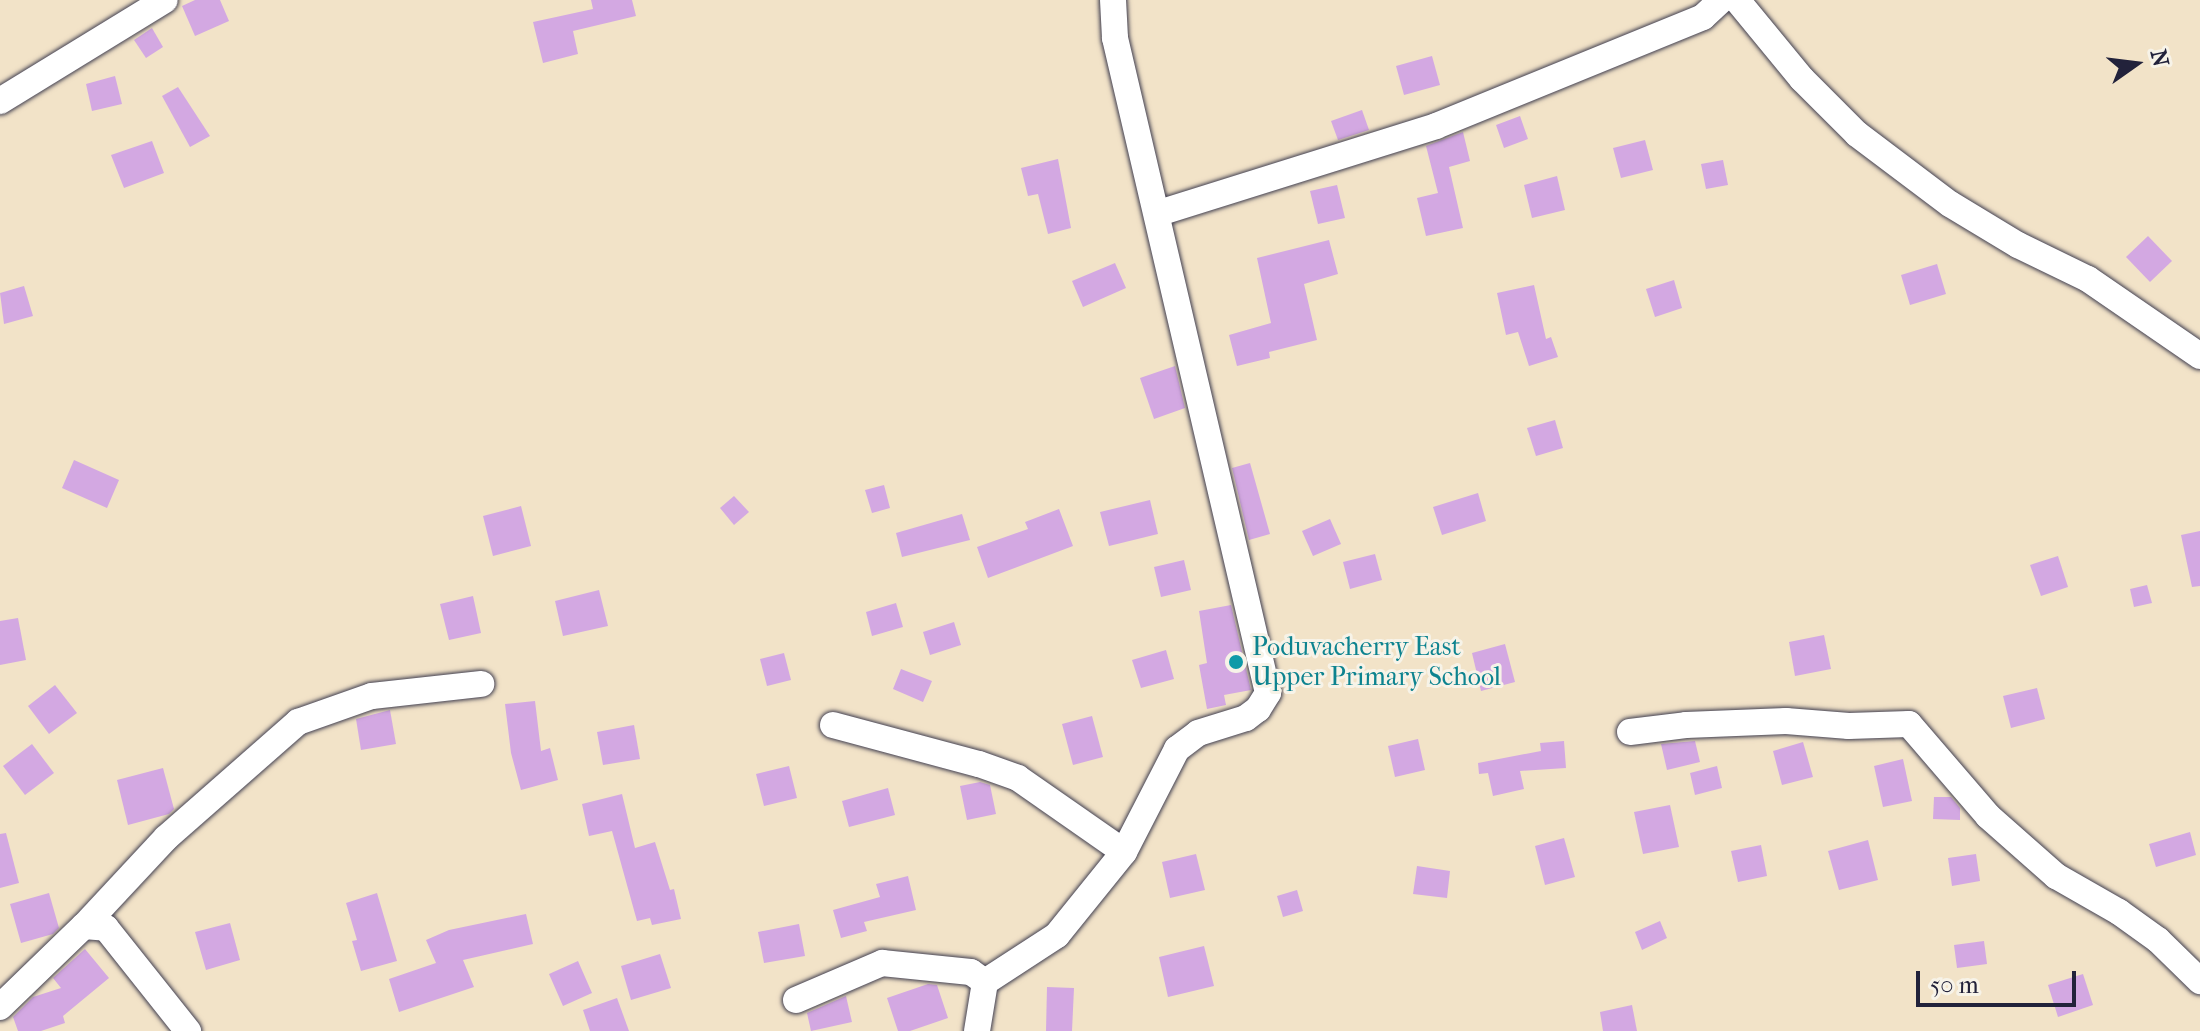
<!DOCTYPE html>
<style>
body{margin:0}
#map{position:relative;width:2200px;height:1031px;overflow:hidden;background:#f2e3c8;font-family:"IM FELL French Canon",serif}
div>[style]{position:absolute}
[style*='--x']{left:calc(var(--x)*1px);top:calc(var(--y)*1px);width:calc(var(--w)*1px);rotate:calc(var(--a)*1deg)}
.building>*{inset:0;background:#d3a8e2}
.roads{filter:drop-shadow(0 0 2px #413f50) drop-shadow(0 0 2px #413f50)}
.minor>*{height:26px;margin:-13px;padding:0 13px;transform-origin:13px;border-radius:13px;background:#fff}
.dots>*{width:22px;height:22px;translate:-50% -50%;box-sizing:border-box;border:4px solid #f7f3e8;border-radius:50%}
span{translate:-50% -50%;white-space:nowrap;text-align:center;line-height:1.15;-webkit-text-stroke:6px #f7f3e8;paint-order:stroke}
.culture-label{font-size:26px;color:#0d838f}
.left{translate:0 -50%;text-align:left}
.north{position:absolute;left:2096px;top:24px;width:80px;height:80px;-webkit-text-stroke:6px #f7f3e8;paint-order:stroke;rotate:76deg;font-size:22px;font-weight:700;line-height:32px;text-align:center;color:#22223b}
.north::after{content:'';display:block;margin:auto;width:28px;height:36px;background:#22223b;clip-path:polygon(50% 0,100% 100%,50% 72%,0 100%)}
.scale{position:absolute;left:1916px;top:971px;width:160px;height:36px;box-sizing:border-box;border:4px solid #22223b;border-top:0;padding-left:10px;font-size:24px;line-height:28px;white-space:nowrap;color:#22223b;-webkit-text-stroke:6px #f7f3e8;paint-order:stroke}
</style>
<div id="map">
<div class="building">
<i style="clip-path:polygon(195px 0,220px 0,229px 21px,195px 36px,182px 6px)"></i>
<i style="clip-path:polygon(591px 0,632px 0,636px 16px,573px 31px,578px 54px,543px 63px,533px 22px,593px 9px)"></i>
<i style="clip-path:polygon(152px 28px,163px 47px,146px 58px,134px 40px)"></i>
<i style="clip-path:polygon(1432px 56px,1440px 85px,1404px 95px,1396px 66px)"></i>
<i style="clip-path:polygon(115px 76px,122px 104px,92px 111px,86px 84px)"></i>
<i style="clip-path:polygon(178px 87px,210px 136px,190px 147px,162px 96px)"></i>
<i style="clip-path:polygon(1362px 110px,1369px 130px,1338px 140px,1331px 121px)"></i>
<i style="clip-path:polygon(1520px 116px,1528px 139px,1504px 148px,1496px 125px)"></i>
<i style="clip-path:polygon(1463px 132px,1470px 161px,1449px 167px,1463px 228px,1426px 236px,1417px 198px,1438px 193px,1426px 146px)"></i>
<i style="clip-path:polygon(1645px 140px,1653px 170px,1621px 178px,1613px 148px)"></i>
<i style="clip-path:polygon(152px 141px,164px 173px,124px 188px,111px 155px)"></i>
<i style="clip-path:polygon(1058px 159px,1071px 228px,1048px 234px,1038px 194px,1028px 196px,1021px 168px)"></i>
<i style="clip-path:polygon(1723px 160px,1728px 185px,1706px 189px,1701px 164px)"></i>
<i style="clip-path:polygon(1557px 176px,1565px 210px,1532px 218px,1524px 185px)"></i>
<i style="clip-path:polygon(1337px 185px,1345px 218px,1318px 224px,1310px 191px)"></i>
<i style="clip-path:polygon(2148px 236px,2172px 261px,2150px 282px,2126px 257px)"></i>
<i style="clip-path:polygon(1329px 240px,1338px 274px,1304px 284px,1317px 340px,1269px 352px,1270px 358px,1237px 366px,1229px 335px,1271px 323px,1257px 258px)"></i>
<i style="clip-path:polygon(1115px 263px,1126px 288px,1083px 307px,1072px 281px)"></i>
<i style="clip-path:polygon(1937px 264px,1946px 294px,1910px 305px,1901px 275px)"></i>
<i style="clip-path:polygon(1674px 280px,1682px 308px,1655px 317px,1646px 289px)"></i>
<i style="clip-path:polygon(1534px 285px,1546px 339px,1551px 337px,1558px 357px,1529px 366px,1518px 332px,1506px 335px,1497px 293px)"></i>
<i style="clip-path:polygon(24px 286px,33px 316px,4px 324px,0 293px)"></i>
<i style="clip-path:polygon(1175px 366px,1185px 408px,1154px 419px,1140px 378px)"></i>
<i style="clip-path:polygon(1555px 420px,1563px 448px,1536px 456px,1527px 428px)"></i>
<i style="clip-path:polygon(74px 460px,119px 480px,107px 508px,62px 488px)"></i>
<i style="clip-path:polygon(1250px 463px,1270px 534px,1249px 540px,1232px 468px)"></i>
<i style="clip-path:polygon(884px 485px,890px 508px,872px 513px,865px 490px)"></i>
<i style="clip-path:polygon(1478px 493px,1486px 521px,1442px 535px,1433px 507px)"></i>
<i style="clip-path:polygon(734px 496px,749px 512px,734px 525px,720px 508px)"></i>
<i style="clip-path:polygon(1150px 500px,1158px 534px,1109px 546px,1100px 512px)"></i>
<i style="clip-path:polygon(521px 506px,531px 546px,493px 556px,483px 516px)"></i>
<i style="clip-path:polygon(1059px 509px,1073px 546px,988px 578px,977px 547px,1028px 529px,1025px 522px)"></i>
<i style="clip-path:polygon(962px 514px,970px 540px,902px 557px,896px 533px)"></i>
<i style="clip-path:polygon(1330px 519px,1341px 544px,1313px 556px,1302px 531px)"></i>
<i style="clip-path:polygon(2200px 531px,2200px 586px,2192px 587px,2181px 535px)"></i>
<i style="clip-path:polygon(1375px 554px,1382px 580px,1350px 589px,1343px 562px)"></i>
<i style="clip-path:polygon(2058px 556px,2068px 587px,2041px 596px,2030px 565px)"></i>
<i style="clip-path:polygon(1184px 560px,1191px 590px,1161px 597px,1154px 567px)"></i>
<i style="clip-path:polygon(2147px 585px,2152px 603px,2134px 607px,2130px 589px)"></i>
<i style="clip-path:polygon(599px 590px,608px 626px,563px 636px,555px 601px)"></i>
<i style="clip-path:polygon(473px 596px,481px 633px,449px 640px,440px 604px)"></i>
<i style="clip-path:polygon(896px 603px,903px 627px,872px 636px,866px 612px)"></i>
<i style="clip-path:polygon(1231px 605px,1251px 690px,1224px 695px,1226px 705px,1207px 709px,1199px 665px,1207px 663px,1199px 611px)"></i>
<i style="clip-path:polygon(18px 618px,26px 660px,0 665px,0 621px)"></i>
<i style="clip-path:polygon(954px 622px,961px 645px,930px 655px,923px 632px)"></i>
<i style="clip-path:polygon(1824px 635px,1831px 669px,1795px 676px,1789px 642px)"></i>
<i style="clip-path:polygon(1505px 644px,1515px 682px,1481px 691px,1472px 653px)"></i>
<i style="clip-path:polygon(1166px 650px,1174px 679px,1141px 688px,1132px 660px)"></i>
<i style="clip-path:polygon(784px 653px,791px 680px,767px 686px,760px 659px)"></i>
<i style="clip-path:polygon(901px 669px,932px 681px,923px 702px,893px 689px)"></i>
<i style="clip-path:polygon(55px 685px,77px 713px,49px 734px,28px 706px)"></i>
<i style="clip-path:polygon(2037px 688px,2045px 719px,2011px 728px,2003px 696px)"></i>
<i style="clip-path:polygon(535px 701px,541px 751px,550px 748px,558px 780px,521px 790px,511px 753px,505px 704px)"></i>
<i style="clip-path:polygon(390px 710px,396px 744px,361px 750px,356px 719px)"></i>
<i style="clip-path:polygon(1092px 716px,1103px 757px,1073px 765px,1062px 724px)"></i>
<i style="clip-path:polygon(634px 725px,640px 759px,603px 765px,597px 732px)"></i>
<i style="clip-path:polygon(1418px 739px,1425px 770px,1395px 777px,1388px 746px)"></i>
<i style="clip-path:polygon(1564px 741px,1566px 768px,1520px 771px,1524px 789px,1493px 796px,1488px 773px,1479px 774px,1478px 763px,1541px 751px,1540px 743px)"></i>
<i style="clip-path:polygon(1695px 741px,1700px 762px,1667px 770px,1661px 744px)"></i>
<i style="clip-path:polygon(1803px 742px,1813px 777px,1782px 785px,1773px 751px)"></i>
<i style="clip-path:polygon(32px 744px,54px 773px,25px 795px,3px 766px)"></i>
<i style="clip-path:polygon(1903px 759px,1912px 801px,1883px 807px,1874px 766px)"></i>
<i style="clip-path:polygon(789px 766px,797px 798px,764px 806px,756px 774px)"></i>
<i style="clip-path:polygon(1717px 766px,1722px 788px,1695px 795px,1690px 773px)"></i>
<i style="clip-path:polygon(163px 768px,174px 809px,169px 814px,128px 825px,117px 780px)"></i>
<i style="clip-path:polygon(980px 782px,990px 785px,996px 814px,967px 820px,960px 786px)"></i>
<i style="clip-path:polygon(888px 788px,895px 815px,849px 827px,842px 801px)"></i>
<i style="clip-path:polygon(622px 794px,635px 848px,655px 842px,670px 890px,674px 889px,681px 919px,652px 925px,650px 918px,637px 921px,612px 831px,589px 836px,582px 804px)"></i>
<i style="clip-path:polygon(1934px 797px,1951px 797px,1960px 808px,1960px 820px,1933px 819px)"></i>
<i style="clip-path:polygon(1670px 805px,1679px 847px,1643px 854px,1634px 812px)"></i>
<i style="clip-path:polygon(2190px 832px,2196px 855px,2156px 867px,2149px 844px)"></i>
<i style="clip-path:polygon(6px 833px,19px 883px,0 888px,0 834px)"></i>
<i style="clip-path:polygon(1564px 838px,1575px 877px,1545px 885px,1535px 846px)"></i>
<i style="clip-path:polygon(1868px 840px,1878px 880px,1839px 890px,1828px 851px)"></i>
<i style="clip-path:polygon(1761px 845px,1767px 876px,1738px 882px,1731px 851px)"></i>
<i style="clip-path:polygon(1196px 854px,1205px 890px,1170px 898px,1162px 862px)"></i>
<i style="clip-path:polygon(1976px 854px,1980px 881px,1952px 886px,1948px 858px)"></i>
<i style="clip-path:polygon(1417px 866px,1450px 871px,1447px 898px,1413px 894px)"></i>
<i style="clip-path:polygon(908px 876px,916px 910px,864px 922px,867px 931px,841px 938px,833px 910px,880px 897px,876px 884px)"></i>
<i style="clip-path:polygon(1297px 890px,1303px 911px,1283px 917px,1277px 896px)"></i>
<i style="clip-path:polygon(49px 893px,59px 928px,53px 934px,21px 943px,10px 904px)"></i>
<i style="clip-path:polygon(377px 893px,397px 961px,361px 971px,352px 941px,357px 940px,346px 903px)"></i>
<i style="clip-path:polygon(526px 914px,533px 944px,463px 960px,474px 987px,399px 1012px,389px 979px,436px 963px,426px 940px,449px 930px)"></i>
<i style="clip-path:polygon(1660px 921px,1667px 938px,1642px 950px,1635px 932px)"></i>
<i style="clip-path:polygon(230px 923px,240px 960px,206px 970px,195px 932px)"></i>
<i style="clip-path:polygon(799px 924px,805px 956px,764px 963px,758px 932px)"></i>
<i style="clip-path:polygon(1984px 941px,1987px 964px,1957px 968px,1954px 945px)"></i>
<i style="clip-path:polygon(1204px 946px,1214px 986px,1168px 997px,1159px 957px)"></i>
<i style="clip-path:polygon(85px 949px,109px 978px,63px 1016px,65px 1023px,41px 1031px,18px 1031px,13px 1017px,33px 997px,61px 988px,53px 978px)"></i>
<i style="clip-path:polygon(660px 954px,671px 988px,631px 1000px,621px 966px)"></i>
<i style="clip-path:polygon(578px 961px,592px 993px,563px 1006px,549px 974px)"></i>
<i style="clip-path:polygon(2083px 974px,2093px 1005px,2058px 1017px,2048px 985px)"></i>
<i style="clip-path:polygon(928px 984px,937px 985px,948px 1018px,910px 1031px,898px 1031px,887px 998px)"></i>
<i style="clip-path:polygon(1047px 987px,1074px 988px,1072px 1031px,1046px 1031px)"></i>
<i style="clip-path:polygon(846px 996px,852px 1022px,811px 1031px,807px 1013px)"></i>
<i style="clip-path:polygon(617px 998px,629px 1031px,590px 1031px,583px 1010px)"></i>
<i style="clip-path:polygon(1632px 1005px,1637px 1031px,1603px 1031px,1600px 1012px)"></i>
</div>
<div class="roads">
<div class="minor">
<i style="--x:1737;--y:0;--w:102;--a:50.6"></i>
<i style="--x:1802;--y:79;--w:78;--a:45"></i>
<i style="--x:1857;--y:134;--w:116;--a:37"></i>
<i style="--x:1950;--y:204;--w:79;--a:31.1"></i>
<i style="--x:2018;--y:245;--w:78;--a:25.9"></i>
<i style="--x:2088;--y:279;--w:136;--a:34.5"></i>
<i style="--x:0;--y:101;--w:193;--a:-31.5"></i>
<i style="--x:1159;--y:213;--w:290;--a:-17.4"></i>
<i style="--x:1436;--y:126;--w:288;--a:-22.2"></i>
<i style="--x:1703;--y:17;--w:25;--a:-43"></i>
<i style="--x:833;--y:725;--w:151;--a:15"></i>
<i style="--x:979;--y:764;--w:41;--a:19.7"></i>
<i style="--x:1018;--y:778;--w:129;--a:34.9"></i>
<i style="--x:1630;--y:732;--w:56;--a:-7.1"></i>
<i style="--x:1686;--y:725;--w:100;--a:-2.3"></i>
<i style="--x:1786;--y:721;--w:63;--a:4.5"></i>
<i style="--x:1849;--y:726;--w:60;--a:-1.9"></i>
<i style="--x:1909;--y:724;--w:121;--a:49.3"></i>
<i style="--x:1988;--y:816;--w:91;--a:41.4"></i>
<i style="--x:2056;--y:876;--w:73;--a:29.7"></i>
<i style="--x:2119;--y:912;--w:48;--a:35.7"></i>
<i style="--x:2158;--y:940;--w:59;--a:44.3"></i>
<i style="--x:84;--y:926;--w:120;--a:-47"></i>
<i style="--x:166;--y:838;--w:176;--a:-41.3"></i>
<i style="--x:298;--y:722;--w:78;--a:-19.4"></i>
<i style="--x:372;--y:696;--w:110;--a:-6.3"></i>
<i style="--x:796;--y:1000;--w:94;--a:-23.3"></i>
<i style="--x:882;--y:963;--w:89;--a:5.8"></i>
<i style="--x:971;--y:972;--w:17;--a:36"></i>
<i style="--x:0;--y:1007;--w:117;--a:-44"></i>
<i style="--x:84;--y:926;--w:22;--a:5"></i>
<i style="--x:106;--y:928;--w:132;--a:51.5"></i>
<i style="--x:977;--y:1031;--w:50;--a:-80.7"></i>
<i style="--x:985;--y:982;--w:86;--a:-33.1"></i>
<i style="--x:1057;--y:935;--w:107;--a:-51.1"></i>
<i style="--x:1124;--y:852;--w:116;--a:-62.8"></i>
<i style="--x:1177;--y:749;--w:26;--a:-37"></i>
<i style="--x:1198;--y:733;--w:50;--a:-17.4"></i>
<i style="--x:1246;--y:718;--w:15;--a:-37"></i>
<i style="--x:1258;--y:709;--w:19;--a:-58"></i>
<i style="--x:1268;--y:693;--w:673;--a:-103.15"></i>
<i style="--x:1115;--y:38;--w:38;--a:-93"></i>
</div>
</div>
<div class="dots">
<i style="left:1236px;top:662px;background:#0f9aa8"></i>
</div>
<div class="culture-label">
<span class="left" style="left:1252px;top:662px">Poduvacherry East<br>Upper Primary School</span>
</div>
<div class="north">N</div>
<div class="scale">50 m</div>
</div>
